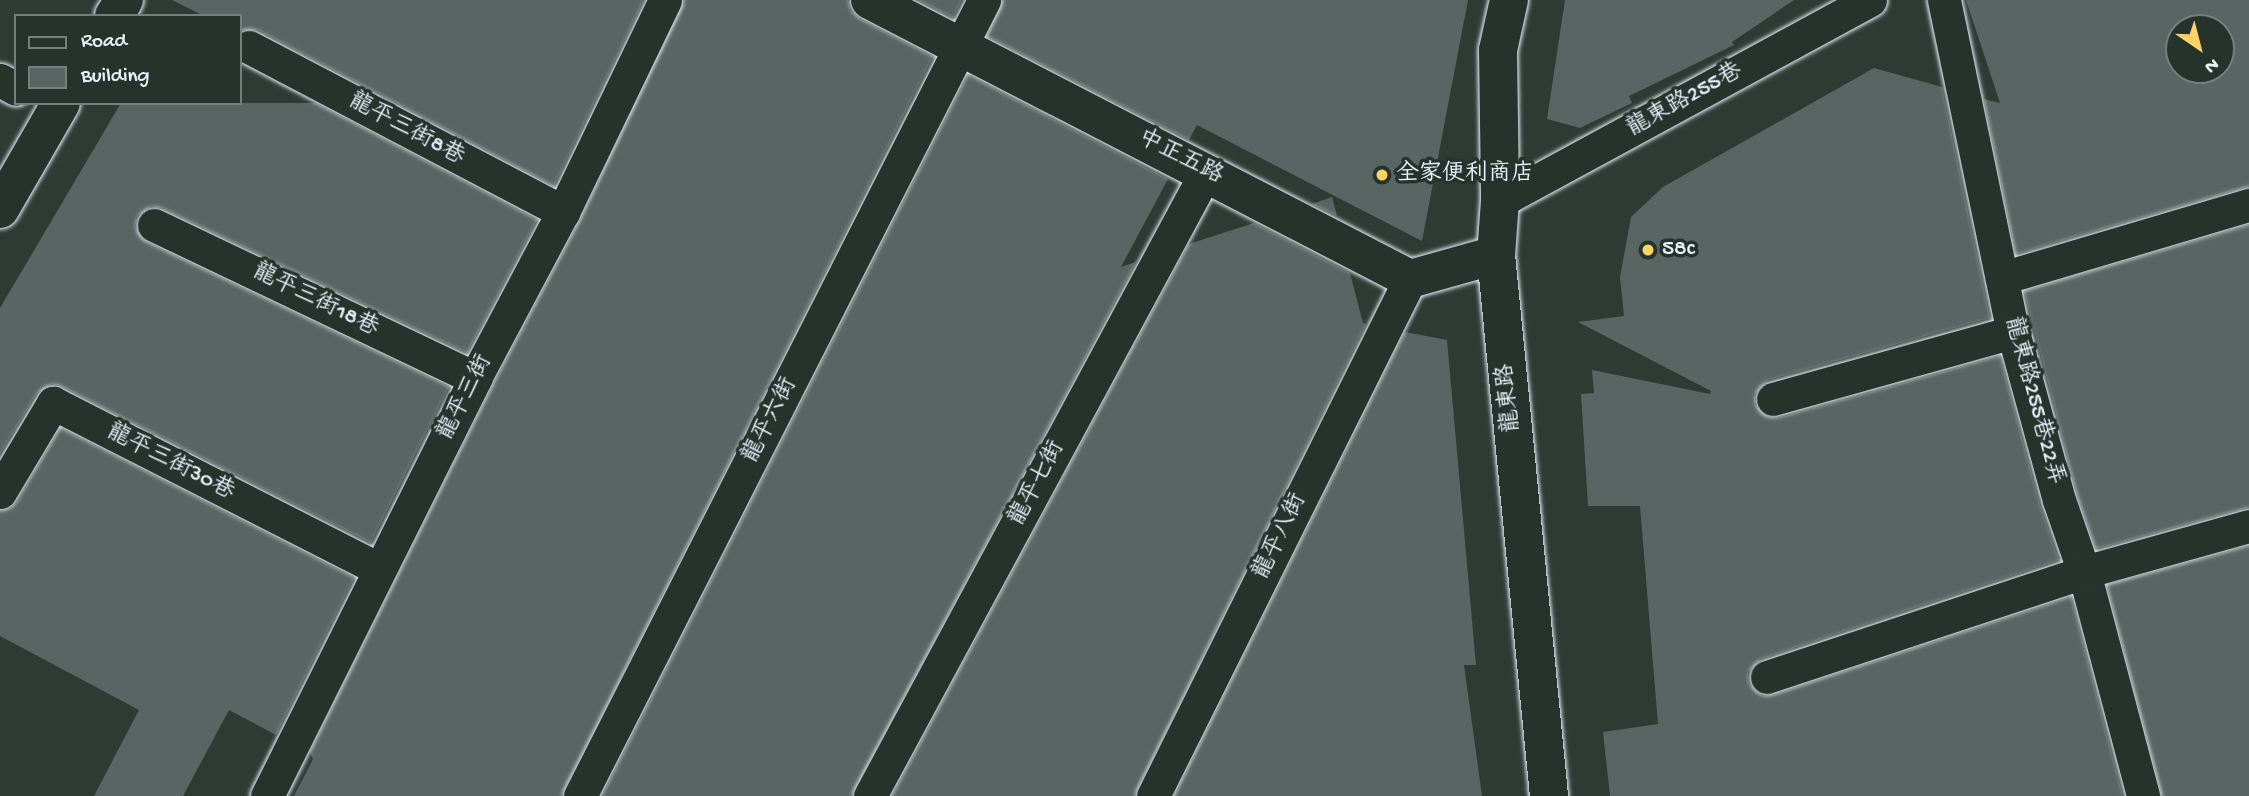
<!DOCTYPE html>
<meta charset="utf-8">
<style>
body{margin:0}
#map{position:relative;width:2249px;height:796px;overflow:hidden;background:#2e3b35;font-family:"Gochi Hand","LXGW WenKai TC",sans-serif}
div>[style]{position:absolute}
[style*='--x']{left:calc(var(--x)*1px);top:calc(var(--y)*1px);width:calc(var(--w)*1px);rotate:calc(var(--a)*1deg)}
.building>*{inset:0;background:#596563}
.roads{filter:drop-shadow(0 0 2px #e8f1f8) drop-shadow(0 0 2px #e8f1f8)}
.lane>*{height:33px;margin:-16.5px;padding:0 16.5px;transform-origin:16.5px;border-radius:16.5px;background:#26332d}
.street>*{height:38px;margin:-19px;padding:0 19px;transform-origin:19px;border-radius:19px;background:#26332d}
.secondary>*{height:38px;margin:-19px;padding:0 19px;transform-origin:19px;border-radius:19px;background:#26332d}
.dots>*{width:19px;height:19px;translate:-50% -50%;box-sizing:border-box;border:4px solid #26332d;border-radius:50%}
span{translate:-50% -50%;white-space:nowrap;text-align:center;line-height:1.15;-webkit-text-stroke:7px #26332d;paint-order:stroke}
.street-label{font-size:23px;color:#e8f1f8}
.poi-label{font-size:23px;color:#e8f1f8}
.left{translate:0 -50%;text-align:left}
.legend{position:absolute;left:14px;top:14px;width:228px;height:91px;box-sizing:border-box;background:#26332d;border:2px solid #747f7e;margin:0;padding:9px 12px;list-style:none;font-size:21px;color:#e8f1f8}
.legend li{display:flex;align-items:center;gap:14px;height:35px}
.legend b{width:35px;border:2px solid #747f7e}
.north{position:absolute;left:2165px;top:14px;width:70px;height:70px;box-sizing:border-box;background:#26332d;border:2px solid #747f7e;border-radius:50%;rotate:145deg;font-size:19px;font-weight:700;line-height:28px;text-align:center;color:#e8f1f8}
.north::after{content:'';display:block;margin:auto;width:24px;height:32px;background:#ffd166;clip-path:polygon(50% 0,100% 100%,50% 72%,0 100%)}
</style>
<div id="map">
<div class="building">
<i style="clip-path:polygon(172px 0,644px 0,554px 186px,258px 30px,240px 30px,240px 16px,204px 16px)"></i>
<i style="clip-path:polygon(684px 0,848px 0,851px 11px,860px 19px,933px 57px,561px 796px,294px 796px,313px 759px,310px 752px,492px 387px,580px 220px)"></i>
<i style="clip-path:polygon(918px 0,962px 0,953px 18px)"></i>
<i style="clip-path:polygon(1003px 0,1468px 0,1422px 241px,1197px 125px,1189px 140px,987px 36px)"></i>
<i style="clip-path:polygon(1565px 0,1794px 0,1732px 42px,1734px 45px,1629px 96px,1632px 103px,1580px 128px,1547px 119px)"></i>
<i style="clip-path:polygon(evenodd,1966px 0,2249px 0,2249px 186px,2016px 254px,1984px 99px,2000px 103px,1966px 0,2179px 28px,2221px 28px,2221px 70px,2179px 70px,2179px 28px)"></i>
<i style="clip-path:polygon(1874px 68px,1942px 87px,1990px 318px,1768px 380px,1755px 394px,1755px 405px,1768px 417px,1778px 418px,2000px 356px,2040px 505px,2059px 560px,1761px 659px,1748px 672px,1749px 684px,1762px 696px,1773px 695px,2071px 597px,2123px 796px,1610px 796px,1603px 732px,1658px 724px,1640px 506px,1588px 506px,1581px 394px,1594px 393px,1592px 370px,1710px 394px,1711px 391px,1578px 322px,1624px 316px,1620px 277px,1631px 217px,1663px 187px)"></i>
<i style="clip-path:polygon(968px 75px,1168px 179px,1121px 267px,1136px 262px,851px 796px,602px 796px)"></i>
<i style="clip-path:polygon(121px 103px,315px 103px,537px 220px,467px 353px,162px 208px,152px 206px,137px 216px,135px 227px,146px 242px,449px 387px,371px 543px,61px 386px,52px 384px,37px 393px,0 454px,0 308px)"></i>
<i style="clip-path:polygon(1332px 197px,1337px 216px,1312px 204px)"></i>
<i style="clip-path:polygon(1254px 223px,1350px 273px,1363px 323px,1366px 324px,1134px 796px,892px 796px,1189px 244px)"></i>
<i style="clip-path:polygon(2249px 225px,2249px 507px,2096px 549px,2077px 494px,2024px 291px)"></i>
<i style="clip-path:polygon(1405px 332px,1447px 340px,1476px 665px,1464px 665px,1482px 796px,1174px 796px)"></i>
<i style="clip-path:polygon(60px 428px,354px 578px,276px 735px,229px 710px,183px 796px,94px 796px,139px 710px,0 636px,0 511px,9px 509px,17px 502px)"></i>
<i style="clip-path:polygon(2249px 546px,2249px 796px,2162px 796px,2107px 585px)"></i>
</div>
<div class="roads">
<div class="lane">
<i style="--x:1944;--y:0;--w:339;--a:78.3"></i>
<i style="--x:2013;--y:332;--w:174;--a:74.7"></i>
<i style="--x:2059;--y:500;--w:76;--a:70.9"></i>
<i style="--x:2084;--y:572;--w:232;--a:75.2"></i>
<i style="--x:249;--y:47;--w:355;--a:27.7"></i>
<i style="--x:0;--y:80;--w:18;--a:29"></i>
<i style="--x:1500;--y:201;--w:421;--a:-28.5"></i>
<i style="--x:154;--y:225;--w:356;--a:25.5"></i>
<i style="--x:2002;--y:278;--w:258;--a:-16.5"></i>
<i style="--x:1773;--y:399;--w:249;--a:-15.6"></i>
<i style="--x:0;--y:492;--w:104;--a:-59.2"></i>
<i style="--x:53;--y:403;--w:366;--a:27"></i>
<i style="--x:1767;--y:677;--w:334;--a:-18.3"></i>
<i style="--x:2084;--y:572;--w:171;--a:-15.6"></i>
<i style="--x:267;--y:796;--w:467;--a:-63.5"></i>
<i style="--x:475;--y:378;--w:188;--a:-62.1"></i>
<i style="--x:563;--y:212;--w:235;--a:-64.3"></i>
<i style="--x:580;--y:796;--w:893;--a:-63.09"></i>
<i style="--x:870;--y:796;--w:709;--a:-61.7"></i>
<i style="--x:1153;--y:796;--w:577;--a:-63.57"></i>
</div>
<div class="street">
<i style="--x:870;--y:0;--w:608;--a:27.32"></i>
<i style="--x:1410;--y:279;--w:89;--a:-15.6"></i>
<i style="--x:114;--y:16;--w:19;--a:-58"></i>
<i style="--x:0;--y:209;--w:122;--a:-60.1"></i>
</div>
<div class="secondary">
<i style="--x:1509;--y:0;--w:51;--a:102.4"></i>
<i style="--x:1498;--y:50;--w:151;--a:89.2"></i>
<i style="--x:1500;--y:201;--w:54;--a:94.2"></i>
<i style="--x:1496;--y:255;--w:544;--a:84.4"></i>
</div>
</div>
<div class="dots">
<i style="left:1382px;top:175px;background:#ffd166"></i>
<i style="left:1648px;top:250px;background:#ffd166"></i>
</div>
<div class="street-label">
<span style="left:1685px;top:101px;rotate:-29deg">龍東路255巷</span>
<span style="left:406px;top:130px;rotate:28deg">龍平三街8巷</span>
<span style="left:1180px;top:158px;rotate:27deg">中正五路</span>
<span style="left:315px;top:301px;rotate:26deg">龍平三街18巷</span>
<span style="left:466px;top:398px;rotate:-63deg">龍平三街</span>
<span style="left:1510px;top:398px;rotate:-96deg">龍東路</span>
<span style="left:2033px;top:401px;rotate:75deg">龍東路255巷22弄</span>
<span style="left:771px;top:421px;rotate:-63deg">龍平六街</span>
<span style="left:170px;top:463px;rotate:27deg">龍平三街30巷</span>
<span style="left:1038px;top:484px;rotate:-62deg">龍平七街</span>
<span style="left:1281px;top:537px;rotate:-64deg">龍平八街</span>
</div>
<div class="poi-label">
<span class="left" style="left:1396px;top:175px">全家便利商店</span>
<span class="left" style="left:1662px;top:250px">58c</span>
</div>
<ul class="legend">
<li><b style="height:9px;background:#26332d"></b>Road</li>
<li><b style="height:19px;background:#596563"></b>Building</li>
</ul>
<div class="north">N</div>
</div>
